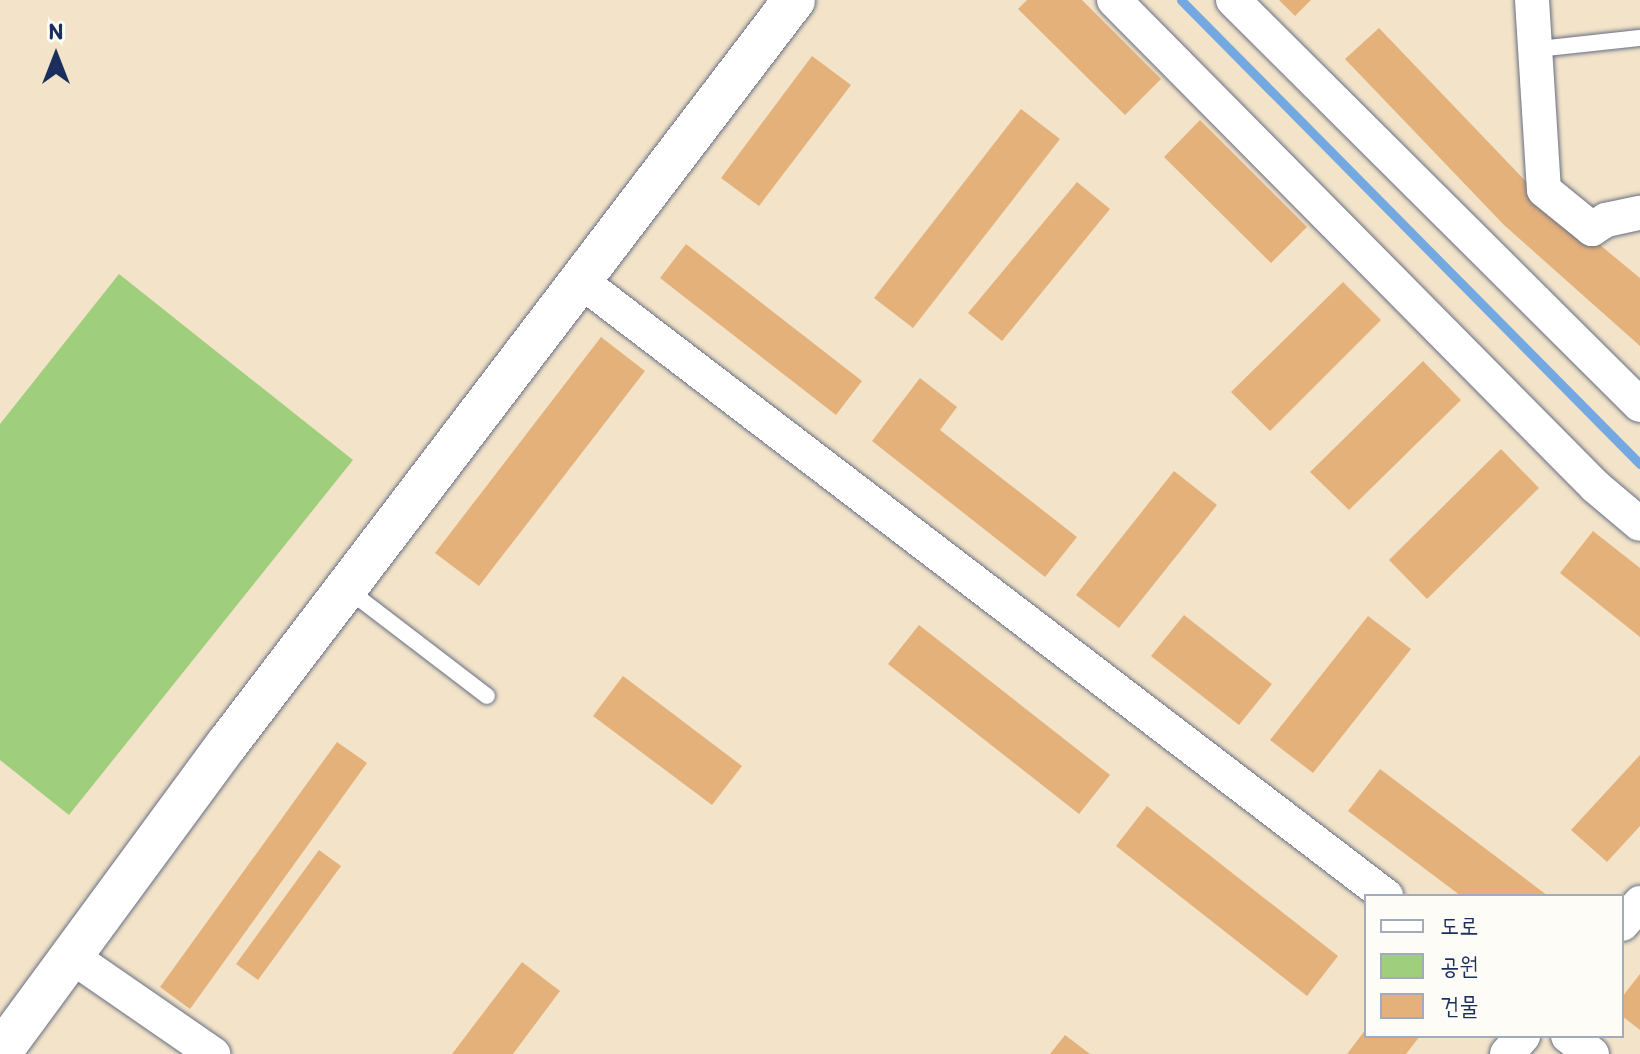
<!DOCTYPE html>
<meta charset="utf-8">
<style>
body{margin:0}
#map{position:relative;width:1640px;height:1054px;overflow:hidden;background:#f3e4c9;font-family:Itim,"Poor Story",sans-serif}
div>[style]{position:absolute}
[style*='--x']{left:calc(var(--x)*1px);top:calc(var(--y)*1px);width:calc(var(--w)*1px);rotate:calc(var(--a)*1deg)}
.green>*{inset:0;background:#9fce7c}
.stream>*{height:9px;margin:-4.5px;padding:0 4.5px;transform-origin:4.5px;border-radius:4.5px;background:#73a8e0}
.building>*{inset:0;background:#e4b17b}
.roads{filter:drop-shadow(0 0 2px #676e83) drop-shadow(0 0 2px #676e83)}
.service>*{height:16px;margin:-8px;padding:0 8px;transform-origin:8px;border-radius:8px;background:#fff}
.minor>*{height:34px;margin:-17px;padding:0 17px;transform-origin:17px;border-radius:17px;background:#fff}
.tertiary>*{height:42px;margin:-21px;padding:0 21px;transform-origin:21px;border-radius:21px;background:#fff}
span{translate:-50% -50%;white-space:nowrap;text-align:center;line-height:1.15;-webkit-text-stroke:7px #fdfcf7;paint-order:stroke}
.legend{position:absolute;left:1364px;top:894px;width:260px;height:144px;box-sizing:border-box;background:#fdfcf7;border:2px solid #a3aaba;margin:0;padding:10px 14px;list-style:none;font-size:24px;color:#1b2f5e}
.legend li{display:flex;align-items:center;gap:16px;height:40px}
.legend b{width:40px;border:2px solid #a3aaba}
.north{position:absolute;left:16px;top:16px;width:80px;height:80px;-webkit-text-stroke:6px #fdfcf7;paint-order:stroke;rotate:0deg;font-size:22px;font-weight:700;line-height:32px;text-align:center;color:#1b2f5e}
.north::after{content:'';display:block;margin:auto;width:28px;height:36px;background:#1b2f5e;clip-path:polygon(50% 0,100% 100%,50% 72%,0 100%)}
</style>
<div id="map">
<div class="green">
<i style="clip-path:polygon(119px 274px,353px 460px,69px 815px,0 760px,0 424px)"></i>
</div>
<div class="stream">
<i style="--x:1181;--y:0;--w:653;--a:45.31"></i>
</div>
<div class="building">
<i style="clip-path:polygon(1027px 0,1082px 0,1161px 79px,1125px 115px,1018px 9px)"></i>
<i style="clip-path:polygon(1279px 0,1311px 0,1295px 16px)"></i>
<i style="clip-path:polygon(1379px 28px,1537px 193px,1640px 278px,1640px 346px,1504px 225px,1345px 59px)"></i>
<i style="clip-path:polygon(812px 56px,851px 85px,759px 206px,721px 178px)"></i>
<i style="clip-path:polygon(1021px 109px,1060px 139px,913px 328px,874px 298px)"></i>
<i style="clip-path:polygon(1200px 120px,1307px 227px,1271px 263px,1164px 157px)"></i>
<i style="clip-path:polygon(1077px 182px,1110px 209px,1002px 341px,968px 313px)"></i>
<i style="clip-path:polygon(686px 244px,862px 381px,836px 415px,660px 278px)"></i>
<i style="clip-path:polygon(1343px 282px,1381px 320px,1270px 431px,1231px 392px)"></i>
<i style="clip-path:polygon(601px 337px,645px 371px,479px 586px,435px 553px)"></i>
<i style="clip-path:polygon(1423px 361px,1461px 400px,1349px 510px,1310px 472px)"></i>
<i style="clip-path:polygon(920px 378px,957px 407px,940px 430px,1077px 537px,1045px 577px,872px 441px)"></i>
<i style="clip-path:polygon(1501px 449px,1539px 488px,1427px 599px,1389px 560px)"></i>
<i style="clip-path:polygon(1174px 471px,1217px 505px,1119px 628px,1076px 595px)"></i>
<i style="clip-path:polygon(1593px 531px,1640px 568px,1640px 637px,1560px 573px)"></i>
<i style="clip-path:polygon(1184px 615px,1272px 684px,1239px 725px,1151px 656px)"></i>
<i style="clip-path:polygon(1368px 616px,1411px 649px,1313px 773px,1270px 740px)"></i>
<i style="clip-path:polygon(919px 625px,1110px 775px,1079px 814px,888px 664px)"></i>
<i style="clip-path:polygon(623px 676px,742px 766px,712px 805px,593px 716px)"></i>
<i style="clip-path:polygon(337px 742px,367px 763px,190px 1009px,160px 987px)"></i>
<i style="clip-path:polygon(1640px 755px,1640px 826px,1607px 862px,1571px 830px)"></i>
<i style="clip-path:polygon(1380px 769px,1548px 896px,1461px 896px,1348px 811px)"></i>
<i style="clip-path:polygon(1147px 806px,1338px 956px,1307px 996px,1116px 846px)"></i>
<i style="clip-path:polygon(319px 850px,341px 866px,258px 980px,236px 964px)"></i>
<i style="clip-path:polygon(522px 962px,560px 991px,513px 1054px,452px 1054px)"></i>
<i style="clip-path:polygon(1640px 974px,1640px 1030px,1622px 1016px,1622px 997px)"></i>
<i style="clip-path:polygon(1366px 1029px,1366px 1036px,1420px 1036px,1406px 1054px,1347px 1054px)"></i>
<i style="clip-path:polygon(1065px 1035px,1090px 1054px,1050px 1054px)"></i>
</div>
<div class="roads">
<div class="service">
<i style="--x:1538;--y:49;--w:103;--a:-6.2"></i>
<i style="--x:347;--y:589;--w:176;--a:37.4"></i>
</div>
<div class="minor">
<i style="--x:1114;--y:0;--w:685;--a:45.3"></i>
<i style="--x:1596;--y:487;--w:57;--a:40.1"></i>
<i style="--x:1233;--y:0;--w:574;--a:44.86"></i>
<i style="--x:1532;--y:0;--w:190;--a:86.4"></i>
<i style="--x:1544;--y:190;--w:62;--a:39.1"></i>
<i style="--x:1592;--y:229;--w:17;--a:-33"></i>
<i style="--x:1606;--y:220;--w:35;--a:-12"></i>
<i style="--x:582;--y:282;--w:1012;--a:37.37"></i>
<i style="--x:1622;--y:924;--w:28;--a:-49"></i>
<i style="--x:71;--y:956;--w:173;--a:34.6"></i>
<i style="--x:1568;--y:1036;--w:30;--a:37"></i>
<i style="--x:1507;--y:1054;--w:24;--a:-48"></i>
</div>
<div class="tertiary">
<i style="--x:0;--y:1053;--w:385;--a:-53.7"></i>
<i style="--x:228;--y:743;--w:934;--a:-52.7"></i>
</div>
</div>
<ul class="legend">
<li><b style="height:10px;background:#fff"></b>도로</li>
<li><b style="height:22px;background:#9fce7c"></b>공원</li>
<li><b style="height:22px;background:#e4b17b"></b>건물</li>
</ul>
<div class="north">N</div>
</div>
